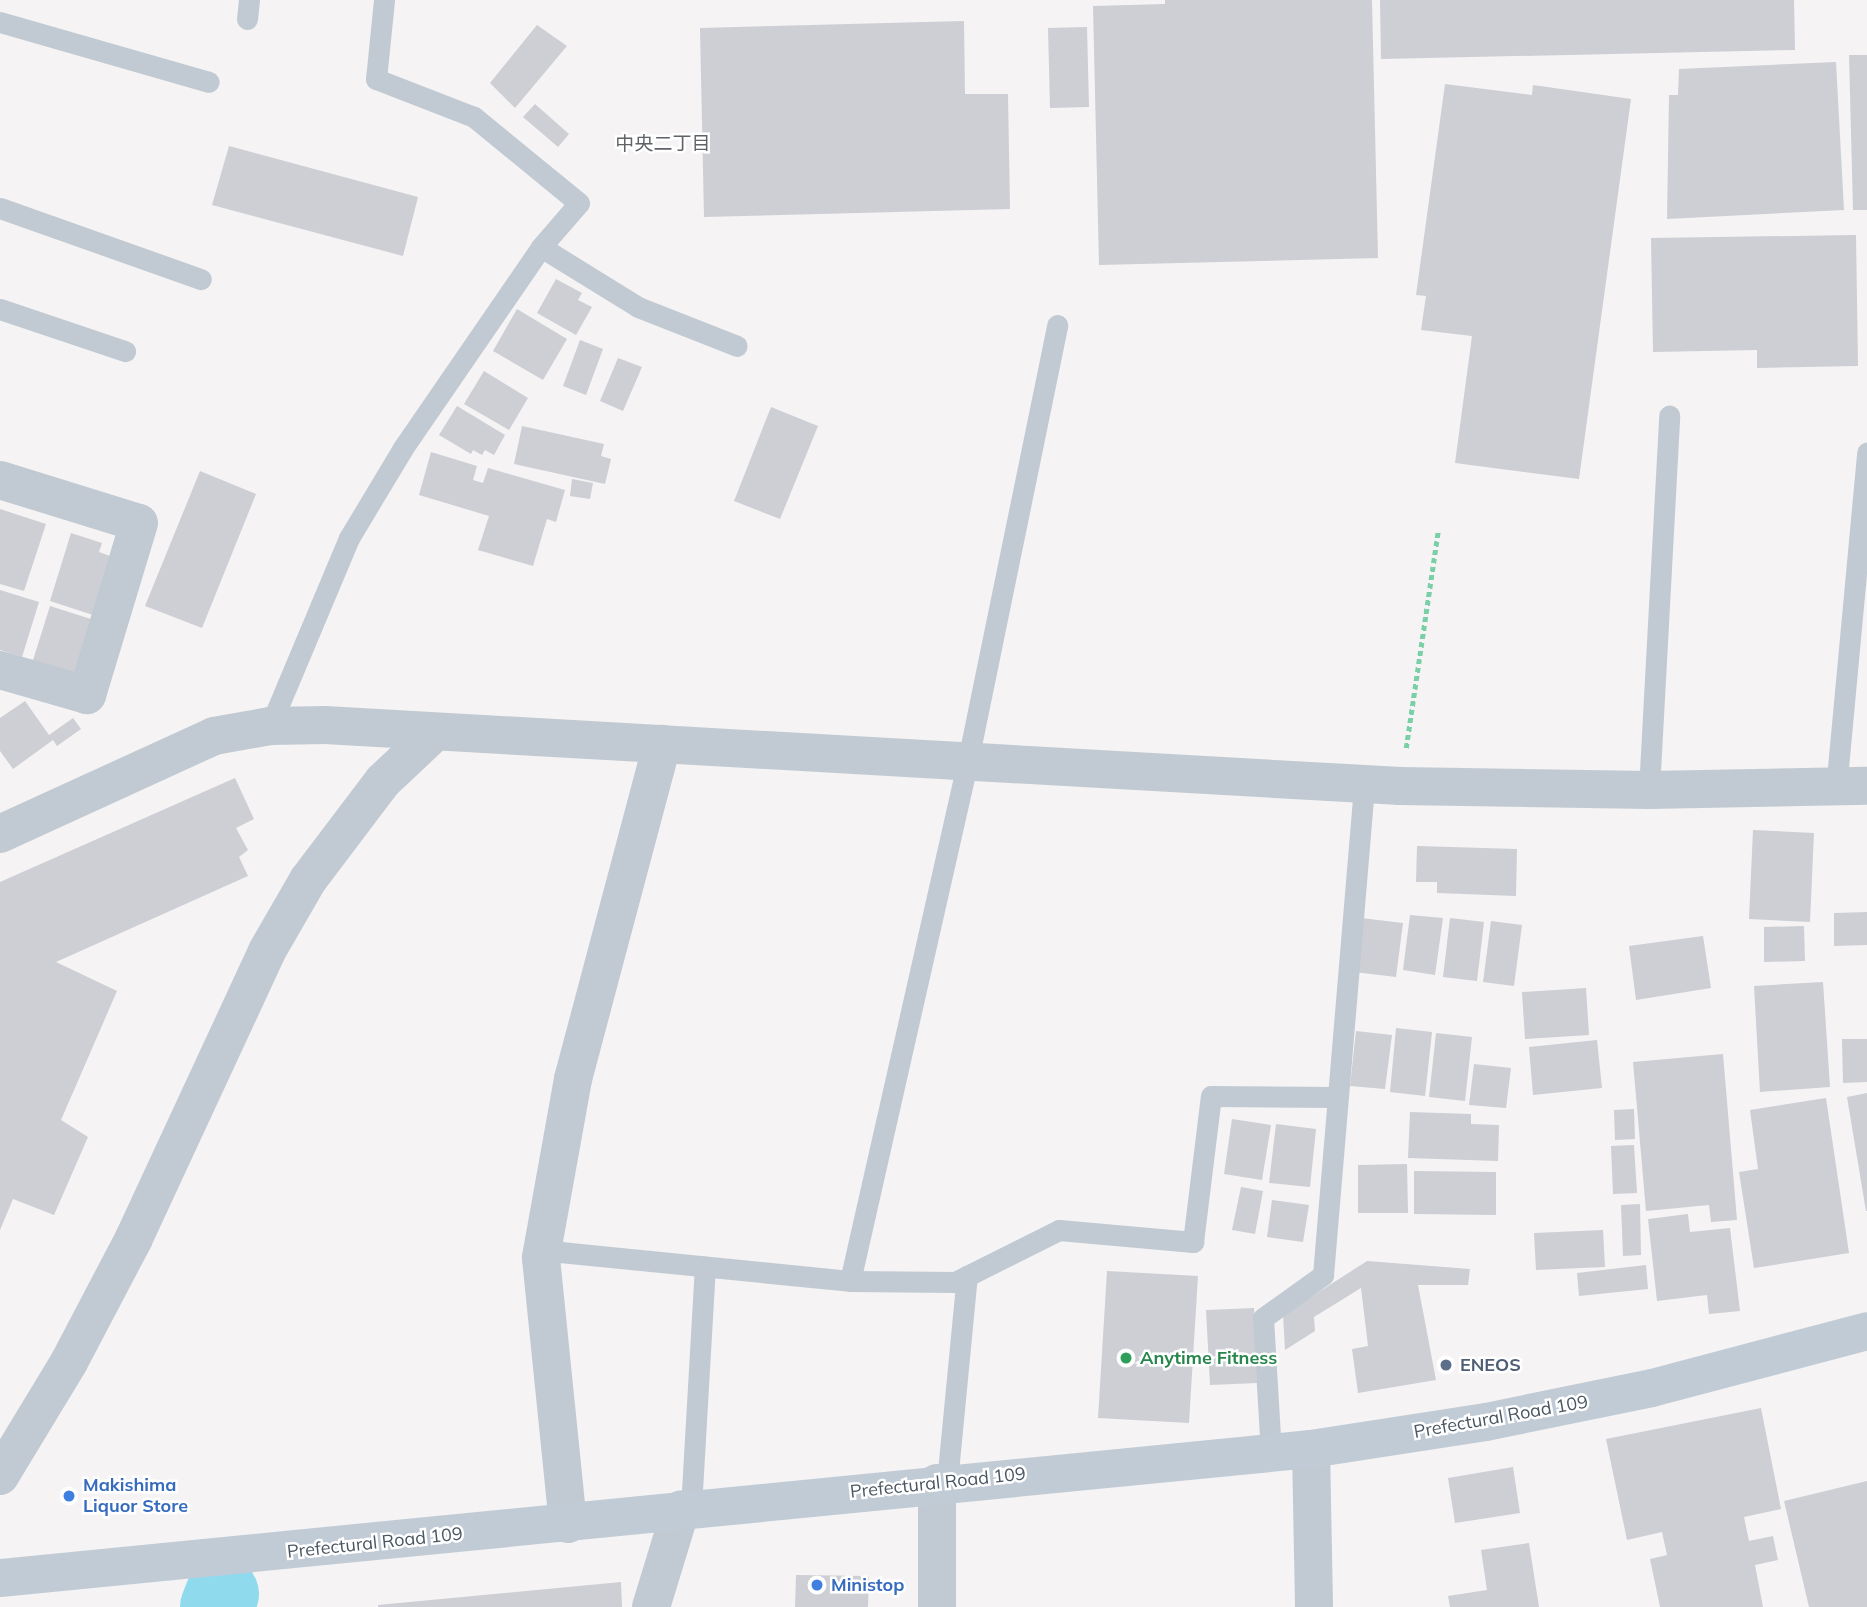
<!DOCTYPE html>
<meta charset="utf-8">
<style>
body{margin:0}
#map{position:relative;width:1867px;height:1607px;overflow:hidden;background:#f5f3f3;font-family:Mulish,"Noto Sans JP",sans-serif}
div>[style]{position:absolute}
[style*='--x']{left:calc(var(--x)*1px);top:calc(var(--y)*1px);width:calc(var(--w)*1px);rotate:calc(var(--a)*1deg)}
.river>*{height:74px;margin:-37px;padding:0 37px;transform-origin:37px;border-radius:37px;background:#90daee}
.building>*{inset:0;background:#cdcfd5}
.path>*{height:4.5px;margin-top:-2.25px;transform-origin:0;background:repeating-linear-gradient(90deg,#7ad0a6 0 5px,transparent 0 8.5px)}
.service>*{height:21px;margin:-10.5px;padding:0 10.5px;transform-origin:10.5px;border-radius:10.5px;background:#c1cad2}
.minor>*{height:38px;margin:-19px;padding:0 19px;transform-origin:19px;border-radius:19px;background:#c1cad2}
.tertiary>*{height:38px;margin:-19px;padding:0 19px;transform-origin:19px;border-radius:19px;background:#c1cad2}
.secondary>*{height:38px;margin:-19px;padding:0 19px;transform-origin:19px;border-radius:19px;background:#c1cbd6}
.dots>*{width:19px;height:19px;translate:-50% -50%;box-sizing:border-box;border:4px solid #fff;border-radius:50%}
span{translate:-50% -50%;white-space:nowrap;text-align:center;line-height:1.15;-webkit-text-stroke:5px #fff;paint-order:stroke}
.leisure-label{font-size:18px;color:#27864d;font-weight:700}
.left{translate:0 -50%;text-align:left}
.service-label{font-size:18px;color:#4e5e75;font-weight:700}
.street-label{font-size:18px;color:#4a5661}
.shop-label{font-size:18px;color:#366cbe;font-weight:700}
.neighbourhood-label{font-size:19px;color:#5f6368}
</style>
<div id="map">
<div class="river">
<i style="--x:217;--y:1607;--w:14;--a:-69"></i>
</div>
<div class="building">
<i style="clip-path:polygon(1165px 0,1372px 0,1378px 258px,1099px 265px,1093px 6px,1165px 4px)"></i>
<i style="clip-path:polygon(1380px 0,1794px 0,1795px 50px,1381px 59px)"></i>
<i style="clip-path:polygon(964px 21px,965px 94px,1008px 94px,1010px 209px,704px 217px,700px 28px)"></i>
<i style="clip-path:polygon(537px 25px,567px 46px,515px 108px,490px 83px)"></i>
<i style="clip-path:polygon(1087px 27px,1089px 107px,1050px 108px,1048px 28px)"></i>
<i style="clip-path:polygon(1849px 55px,1867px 55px,1867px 210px,1853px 210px)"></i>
<i style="clip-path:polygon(1836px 62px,1844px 210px,1667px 219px,1669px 95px,1678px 95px,1679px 69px)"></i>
<i style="clip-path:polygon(1445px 84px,1532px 95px,1533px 85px,1631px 99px,1579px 479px,1455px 463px,1472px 336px,1421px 330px,1426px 296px,1416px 295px)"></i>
<i style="clip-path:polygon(535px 104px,569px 134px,558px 147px,523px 117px)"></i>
<i style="clip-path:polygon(229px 146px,418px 197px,403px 256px,212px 205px)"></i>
<i style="clip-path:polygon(1856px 235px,1858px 366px,1757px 368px,1757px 350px,1653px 352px,1651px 238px)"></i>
<i style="clip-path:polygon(556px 279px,582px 293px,578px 300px,592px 307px,576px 335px,537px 313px)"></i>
<i style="clip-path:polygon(517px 309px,567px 339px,543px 380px,493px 351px)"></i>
<i style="clip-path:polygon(580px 340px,603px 349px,586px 395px,563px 386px)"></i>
<i style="clip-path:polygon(618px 358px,642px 367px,623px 411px,600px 401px)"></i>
<i style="clip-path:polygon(484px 371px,528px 398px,509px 430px,464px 404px)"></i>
<i style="clip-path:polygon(457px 406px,505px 435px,494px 455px,485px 450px,482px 455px,473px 450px,471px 454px,439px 435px)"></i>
<i style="clip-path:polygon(771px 407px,818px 426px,780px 519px,734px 501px)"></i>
<i style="clip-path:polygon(522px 426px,604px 444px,601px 456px,611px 459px,605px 484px,514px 464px)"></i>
<i style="clip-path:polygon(431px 452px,477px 466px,473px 480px,483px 483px,488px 468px,565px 490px,556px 522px,547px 519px,533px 566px,478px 550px,489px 516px,419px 495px)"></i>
<i style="clip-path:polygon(200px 471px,256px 494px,202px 628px,145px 606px)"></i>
<i style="clip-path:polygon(572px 479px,593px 483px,590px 499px,570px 496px)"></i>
<i style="clip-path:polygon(0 509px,46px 524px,24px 591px,0 584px)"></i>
<i style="clip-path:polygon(71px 533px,102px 543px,99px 552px,110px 556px,107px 563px,112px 565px,96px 616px,50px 601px)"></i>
<i style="clip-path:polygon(0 590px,39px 602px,22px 657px,0 650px)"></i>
<i style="clip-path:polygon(50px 606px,94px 620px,73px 686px,29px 673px)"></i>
<i style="clip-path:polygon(25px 701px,49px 735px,73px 718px,81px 729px,57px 746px,53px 740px,13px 769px,0 751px,0 718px)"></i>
<i style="clip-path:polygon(235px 778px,254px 819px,236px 828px,248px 850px,239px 857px,248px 876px,56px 962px,117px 991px,61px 1120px,88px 1137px,54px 1215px,13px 1199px,0 1230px,0 882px)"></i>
<i style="clip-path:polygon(1753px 830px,1814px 833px,1810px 922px,1749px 919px)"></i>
<i style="clip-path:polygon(1417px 846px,1517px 849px,1516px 896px,1437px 893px,1437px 882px,1416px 882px)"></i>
<i style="clip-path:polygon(1867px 912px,1867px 945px,1834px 946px,1834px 913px)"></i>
<i style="clip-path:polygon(1410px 915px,1443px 918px,1435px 975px,1403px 970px)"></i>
<i style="clip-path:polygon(1361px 918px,1403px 923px,1396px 977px,1354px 972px)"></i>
<i style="clip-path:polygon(1450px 918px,1484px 922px,1477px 981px,1443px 977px)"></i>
<i style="clip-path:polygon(1491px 921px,1522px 925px,1514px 986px,1483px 982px)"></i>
<i style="clip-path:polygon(1804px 926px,1805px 961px,1764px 962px,1764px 927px)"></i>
<i style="clip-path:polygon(1703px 936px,1711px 988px,1636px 1000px,1629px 946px)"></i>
<i style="clip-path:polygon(1823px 982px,1830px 1087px,1760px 1092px,1754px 986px)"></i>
<i style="clip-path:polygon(1586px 988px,1589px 1035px,1525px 1039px,1522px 992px)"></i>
<i style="clip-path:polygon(1396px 1028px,1432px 1032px,1425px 1096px,1390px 1092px)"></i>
<i style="clip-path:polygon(1356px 1031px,1392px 1035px,1385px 1089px,1350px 1086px)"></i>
<i style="clip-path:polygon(1436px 1033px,1472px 1037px,1465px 1101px,1429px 1097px)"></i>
<i style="clip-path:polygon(1842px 1039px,1867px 1039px,1867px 1082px,1843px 1083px)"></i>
<i style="clip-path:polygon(1597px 1040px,1602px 1088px,1533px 1095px,1529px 1047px)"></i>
<i style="clip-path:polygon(1723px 1054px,1737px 1220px,1711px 1222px,1709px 1205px,1646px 1211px,1633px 1062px)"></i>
<i style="clip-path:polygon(1474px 1064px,1511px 1068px,1506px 1108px,1469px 1105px)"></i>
<i style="clip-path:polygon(1867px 1093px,1867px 1211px,1866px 1211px,1847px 1097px)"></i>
<i style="clip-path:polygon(1826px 1098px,1849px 1253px,1754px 1268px,1739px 1172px,1758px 1169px,1750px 1110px)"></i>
<i style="clip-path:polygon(1634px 1109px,1635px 1139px,1615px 1140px,1614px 1110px)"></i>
<i style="clip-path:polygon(1410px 1112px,1471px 1114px,1471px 1124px,1499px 1125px,1498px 1161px,1408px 1158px)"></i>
<i style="clip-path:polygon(1232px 1119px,1271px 1125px,1262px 1180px,1224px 1174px)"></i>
<i style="clip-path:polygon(1276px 1124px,1316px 1129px,1310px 1187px,1269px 1183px)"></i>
<i style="clip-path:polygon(1634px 1145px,1637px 1193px,1613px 1194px,1611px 1146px)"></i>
<i style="clip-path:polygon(1407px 1164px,1408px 1213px,1358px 1213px,1358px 1165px)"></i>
<i style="clip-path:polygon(1414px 1171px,1496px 1172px,1496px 1215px,1414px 1214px)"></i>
<i style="clip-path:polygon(1241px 1187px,1263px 1191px,1255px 1234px,1232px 1230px)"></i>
<i style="clip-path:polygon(1272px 1200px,1309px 1205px,1303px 1242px,1267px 1237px)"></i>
<i style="clip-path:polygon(1640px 1204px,1641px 1255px,1623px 1256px,1621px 1205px)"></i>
<i style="clip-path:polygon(1688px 1214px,1690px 1232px,1730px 1228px,1740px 1311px,1709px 1314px,1707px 1295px,1657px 1301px,1648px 1219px)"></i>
<i style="clip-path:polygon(1603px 1230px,1605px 1267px,1536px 1270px,1534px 1233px)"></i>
<i style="clip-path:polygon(1367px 1261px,1470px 1269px,1468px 1285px,1418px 1285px,1436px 1380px,1358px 1393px,1352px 1349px,1368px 1346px,1361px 1288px,1314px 1317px,1315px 1331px,1285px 1350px,1283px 1315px)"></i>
<i style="clip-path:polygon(1646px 1265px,1648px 1289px,1579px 1296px,1577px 1273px)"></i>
<i style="clip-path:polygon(1107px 1271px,1198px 1276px,1189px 1423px,1098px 1418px)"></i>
<i style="clip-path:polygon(1254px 1308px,1257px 1383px,1210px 1385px,1206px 1310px)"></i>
<i style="clip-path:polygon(1761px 1408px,1781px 1509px,1744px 1517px,1749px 1541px,1773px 1536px,1778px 1560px,1755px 1565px,1763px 1607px,1660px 1607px,1650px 1559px,1667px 1555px,1662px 1532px,1627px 1540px,1606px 1439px)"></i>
<i style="clip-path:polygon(1513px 1467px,1520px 1513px,1455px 1523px,1448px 1478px)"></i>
<i style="clip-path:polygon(1867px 1481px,1867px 1607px,1809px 1607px,1784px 1501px)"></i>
<i style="clip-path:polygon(1529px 1543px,1539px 1607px,1450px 1607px,1448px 1596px,1487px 1590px,1481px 1550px)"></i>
<i style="clip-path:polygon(796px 1575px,869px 1576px,868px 1607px,795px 1607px)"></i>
<i style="clip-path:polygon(621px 1582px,622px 1607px,378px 1607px,378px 1605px)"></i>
</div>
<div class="path">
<i style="--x:1406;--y:748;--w:219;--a:-81.6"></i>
</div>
<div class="service">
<i style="--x:247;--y:19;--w:19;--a:-84"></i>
<i style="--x:0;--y:22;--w:217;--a:16"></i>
<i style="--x:0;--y:208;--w:213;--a:19.5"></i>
<i style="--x:541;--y:247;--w:114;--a:31.7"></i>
<i style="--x:638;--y:307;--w:106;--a:21.5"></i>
<i style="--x:0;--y:309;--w:132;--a:18.6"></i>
<i style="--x:270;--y:726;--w:204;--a:-67.2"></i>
<i style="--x:349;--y:538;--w:105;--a:-59"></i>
<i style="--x:403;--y:448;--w:244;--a:-55.5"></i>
<i style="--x:541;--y:247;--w:58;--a:-49.2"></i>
<i style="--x:579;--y:203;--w:136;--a:-140.7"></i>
<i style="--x:474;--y:117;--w:105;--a:-158.8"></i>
<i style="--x:376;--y:79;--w:79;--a:-84.2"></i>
<i style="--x:1836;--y:789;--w:338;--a:-84.7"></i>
<i style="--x:1649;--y:790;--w:375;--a:-86.9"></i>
<i style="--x:541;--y:1257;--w:20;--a:-15"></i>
<i style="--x:560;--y:1252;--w:291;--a:5.7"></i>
<i style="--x:850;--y:1281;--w:105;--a:0.5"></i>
<i style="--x:955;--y:1282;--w:116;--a:-26.6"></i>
<i style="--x:1059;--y:1230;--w:135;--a:5.1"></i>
<i style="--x:1193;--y:1242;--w:147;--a:-83"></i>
<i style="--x:1211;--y:1096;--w:126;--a:0.5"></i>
<i style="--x:850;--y:1281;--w:534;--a:-77.24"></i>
<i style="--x:968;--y:760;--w:444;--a:-78.4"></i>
<i style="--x:1271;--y:1453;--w:135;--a:-93.4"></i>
<i style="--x:1263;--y:1318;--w:74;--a:-35.6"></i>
<i style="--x:1323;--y:1275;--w:494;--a:-85.2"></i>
<i style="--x:947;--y:1482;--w:207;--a:-84.5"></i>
<i style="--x:691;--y:1508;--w:242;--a:-86.7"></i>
</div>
<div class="minor">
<i style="--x:0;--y:480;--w:145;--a:17.2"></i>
<i style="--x:139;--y:523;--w:180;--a:106.8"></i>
<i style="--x:87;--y:695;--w:91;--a:-164"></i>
<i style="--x:568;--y:1524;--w:268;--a:-95.8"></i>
<i style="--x:541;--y:1257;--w:181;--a:-79.8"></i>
<i style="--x:573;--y:1079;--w:347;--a:-75.1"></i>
<i style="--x:651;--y:1607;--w:102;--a:-73"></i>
</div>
<div class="tertiary">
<i style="--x:0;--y:834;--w:235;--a:-24.6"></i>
<i style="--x:214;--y:736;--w:57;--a:-10.1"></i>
<i style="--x:270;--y:726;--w:55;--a:-1"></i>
<i style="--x:325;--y:725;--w:1077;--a:3.25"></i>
<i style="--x:1400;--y:786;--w:249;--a:0.9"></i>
<i style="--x:1649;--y:790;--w:218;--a:-1.1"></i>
<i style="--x:1311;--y:1449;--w:158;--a:88.9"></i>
<i style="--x:0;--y:1476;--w:133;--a:-58.8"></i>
<i style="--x:69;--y:1362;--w:140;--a:-62.3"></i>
<i style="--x:134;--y:1238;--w:316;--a:-65.1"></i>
<i style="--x:267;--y:951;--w:82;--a:-60"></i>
<i style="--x:308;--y:880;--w:124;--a:-52.9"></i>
<i style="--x:383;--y:781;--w:70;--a:-43.3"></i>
<i style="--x:937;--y:1607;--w:124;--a:-90"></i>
</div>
<div class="secondary">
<i style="--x:0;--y:1578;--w:1317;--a:-5.62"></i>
<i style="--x:1311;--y:1449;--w:177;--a:-8.8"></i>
<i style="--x:1486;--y:1422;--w:169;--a:-11.6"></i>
<i style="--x:1652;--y:1388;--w:222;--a:-14.8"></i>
</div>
<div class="dots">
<i style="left:1126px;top:1358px;background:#2e9e5b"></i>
<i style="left:1446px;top:1365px;background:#5c6f8a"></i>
<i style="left:69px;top:1496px;background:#3f7fe0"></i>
<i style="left:817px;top:1585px;background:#3f7fe0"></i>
</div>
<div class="leisure-label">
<span class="left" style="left:1140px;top:1358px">Anytime Fitness</span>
</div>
<div class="service-label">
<span class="left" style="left:1460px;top:1365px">ENEOS</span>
</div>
<div class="street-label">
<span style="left:1501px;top:1417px;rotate:-10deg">Prefectural Road 109</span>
<span style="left:938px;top:1483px;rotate:-6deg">Prefectural Road 109</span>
<span style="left:375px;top:1543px;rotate:-6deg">Prefectural Road 109</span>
</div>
<div class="shop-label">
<span class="left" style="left:83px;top:1496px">Makishima<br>Liquor Store</span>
<span class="left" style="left:831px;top:1585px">Ministop</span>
</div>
<div class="neighbourhood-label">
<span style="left:663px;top:144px">中央二丁目</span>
</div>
</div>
